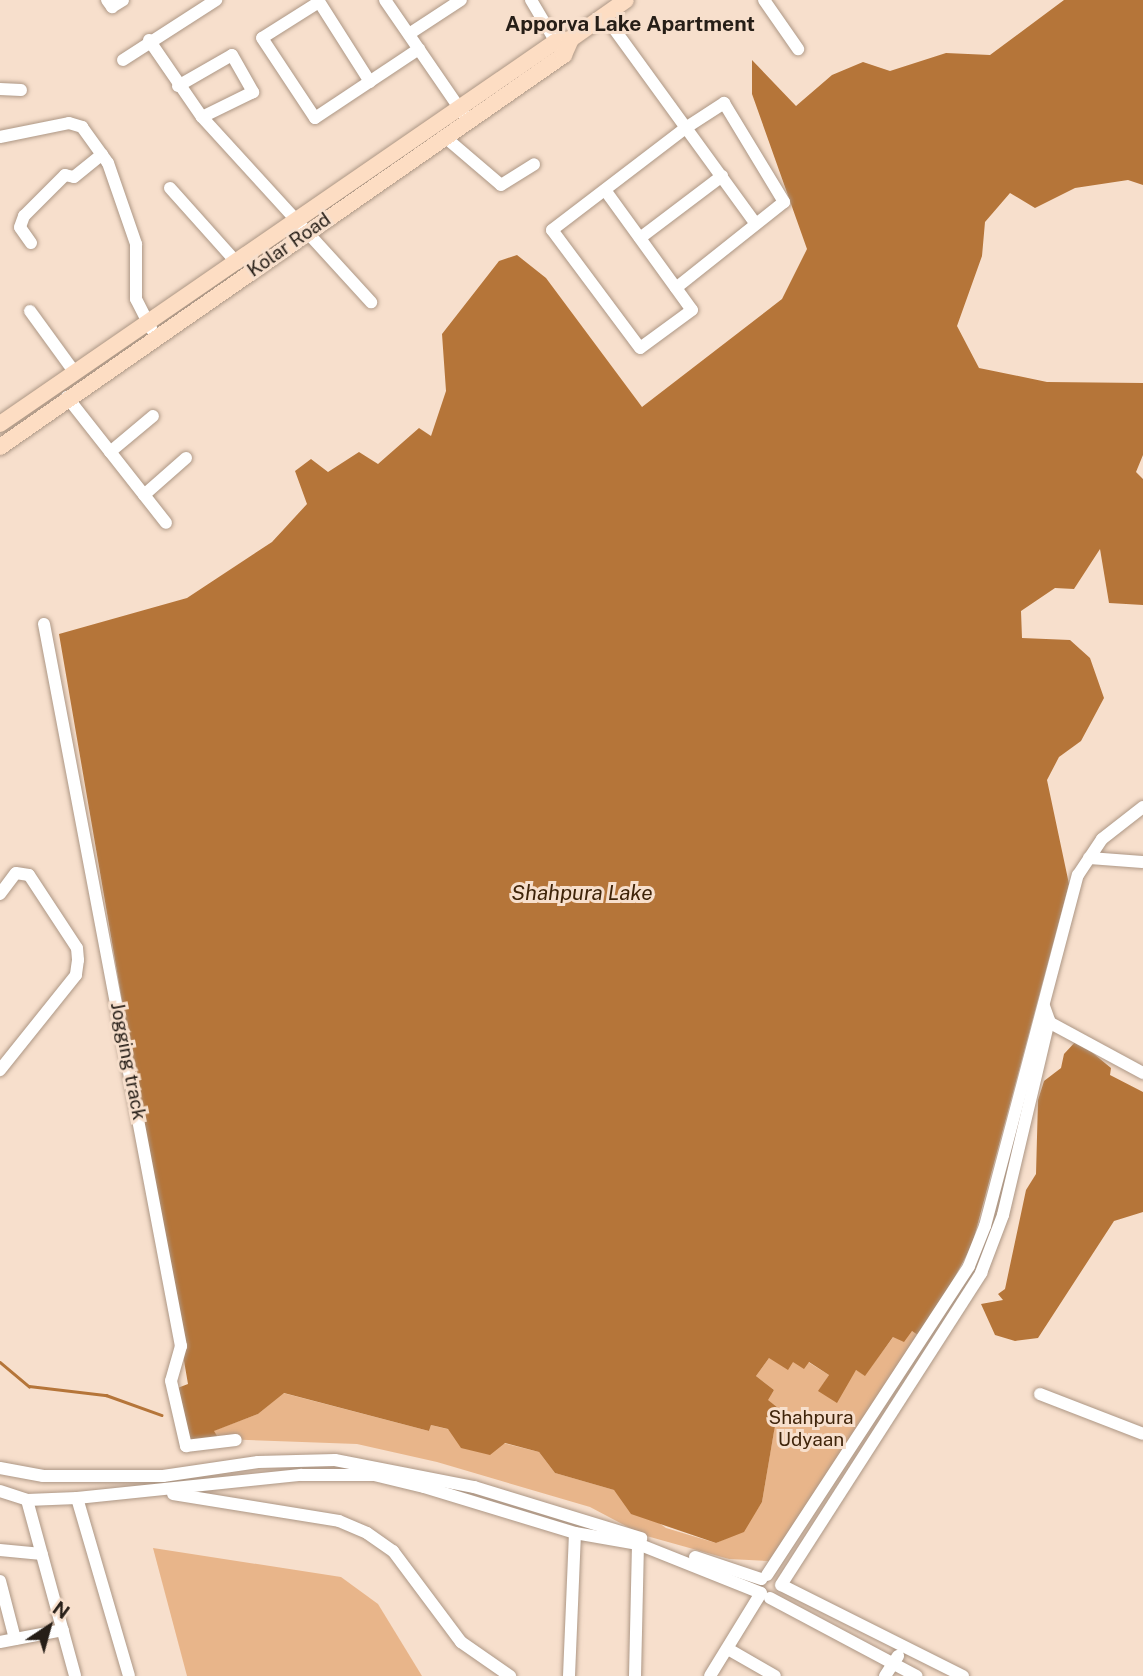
<!DOCTYPE html>
<style>
body{margin:0}
#map{position:relative;width:1143px;height:1676px;overflow:hidden;background:#f7dfcc;font-family:"Public Sans",sans-serif}
div>[style]{position:absolute}
[style*='--x']{left:calc(var(--x)*1px);top:calc(var(--y)*1px);width:calc(var(--w)*1px);rotate:calc(var(--a)*1deg)}
.green>*{inset:0;background:#e8b58a}
.water>*{inset:0;background:#b57539}
.stream>*{height:2.5px;margin:-1.25px;padding:0 1.25px;transform-origin:1.25px;border-radius:1.25px;background:#b57539}
.roads{filter:drop-shadow(0 0 2px #ad9785) drop-shadow(0 0 2px #ad9785)}
.minor>*{height:12px;margin:-6px;padding:0 6px;transform-origin:6px;border-radius:6px;background:#fff}
.major>*{height:16px;margin:-8px;padding:0 8px;transform-origin:8px;border-radius:8px;background:#fdddc3}
span{translate:-50% -50%;white-space:nowrap;text-align:center;line-height:1.15;-webkit-text-stroke:6px #f7dfcc;paint-order:stroke}
.street-label{font-size:19px;color:#261e17}
.park-label{font-size:19px;color:#40250b}
.neighbourhood-label{font-size:21px;color:#261e17;font-weight:700}
.water-label{font-size:21px;color:#3e2308;font-style:italic}
.north{position:absolute;left:14px;top:1592px;width:70px;height:70px;-webkit-text-stroke:5px #f7dfcc;paint-order:stroke;rotate:36deg;font-size:19px;font-weight:700;line-height:28px;text-align:center;color:#261e17}
.north::after{content:'';display:block;margin:auto;width:24px;height:32px;background:#261e17;clip-path:polygon(50% 0,100% 100%,50% 72%,0 100%)}
</style>
<div id="map">
<div class="green">
<i style="clip-path:polygon(912px 1331px,919px 1336px,769px 1561px,729px 1559px,643px 1535px,590px 1507px,437px 1462px,357px 1444px,219px 1439px,213px 1431px,258px 1414px,283px 1393px,429px 1431px,431px 1425px,539px 1452px,555px 1473px,614px 1490px,666px 1528px,716px 1543px,743px 1531px,762px 1502px,774px 1431px,767px 1400px,774px 1390px,756px 1376px,769px 1358px,808px 1362px,829px 1375px,819px 1391px,856px 1370px,865px 1375px,894px 1336px)"></i>
<i style="clip-path:polygon(153px 1548px,341px 1577px,378px 1604px,422px 1676px,187px 1676px)"></i>
</div>
<div class="water">
<i style="clip-path:polygon(1064px 0,1143px 0,1143px 185px,1128px 180px,1075px 188px,1035px 208px,1010px 193px,985px 222px,982px 256px,957px 326px,979px 368px,1047px 382px,1143px 383px,1143px 455px,1136px 472px,1143px 479px,1143px 605px,1109px 603px,1100px 549px,1074px 589px,1055px 588px,1021px 611px,1022px 638px,1070px 640px,1090px 658px,1104px 698px,1081px 741px,1059px 757px,1047px 780px,1069px 884px,972px 1245px,951px 1284px,919px 1336px,912px 1331px,904px 1342px,893px 1337px,865px 1376px,856px 1370px,837px 1403px,818px 1391px,829px 1375px,809px 1362px,804px 1369px,793px 1362px,788px 1370px,769px 1358px,756px 1376px,774px 1390px,768px 1400px,778px 1408px,762px 1502px,744px 1532px,716px 1543px,631px 1514px,614px 1490px,555px 1473px,539px 1452px,505px 1443px,490px 1455px,461px 1448px,448px 1429px,431px 1425px,429px 1431px,284px 1393px,258px 1414px,214px 1431px,219px 1439px,188px 1442px,175px 1389px,188px 1384px,59px 634px,187px 598px,272px 542px,307px 504px,295px 471px,311px 459px,328px 472px,359px 452px,378px 464px,419px 428px,431px 436px,446px 391px,442px 334px,499px 261px,517px 255px,546px 278px,642px 407px,782px 299px,807px 249px,752px 94px,752px 60px,796px 106px,832px 75px,863px 62px,890px 71px,946px 53px,990px 55px)"></i>
<i style="clip-path:polygon(1077px 1040px,1111px 1068px,1110px 1075px,1143px 1092px,1143px 1212px,1114px 1221px,1038px 1338px,1015px 1341px,995px 1335px,981px 1304px,1003px 1300px,998px 1294px,1005px 1289px,1026px 1190px,1036px 1174px,1038px 1100px,1044px 1081px,1061px 1068px,1064px 1054px)"></i>
</div>
<div class="stream">
<i style="--x:0;--y:1362;--w:38;--a:40"></i>
<i style="--x:29;--y:1386;--w:78;--a:6.7"></i>
<i style="--x:106;--y:1395;--w:59;--a:19.7"></i>
</div>
<div class="roads">
<div class="minor">
<i style="--x:107;--y:0;--w:9;--a:54"></i>
<i style="--x:112;--y:7;--w:13;--a:-32"></i>
<i style="--x:318;--y:0;--w:97;--a:57.6"></i>
<i style="--x:385;--y:0;--w:140;--a:55.5"></i>
<i style="--x:531;--y:0;--w:57;--a:59.4"></i>
<i style="--x:764;--y:0;--w:60;--a:55.2"></i>
<i style="--x:319;--y:2;--w:67;--a:147.7"></i>
<i style="--x:262;--y:38;--w:96;--a:56.5"></i>
<i style="--x:315;--y:118;--w:125;--a:-33.6"></i>
<i style="--x:604;--y:15;--w:258;--a:54"></i>
<i style="--x:409;--y:34;--w:62;--a:-33.2"></i>
<i style="--x:149;--y:40;--w:93;--a:55.5"></i>
<i style="--x:202;--y:117;--w:251;--a:47.6"></i>
<i style="--x:123;--y:60;--w:111;--a:-32.8"></i>
<i style="--x:178;--y:86;--w:62;--a:-29.9"></i>
<i style="--x:232;--y:55;--w:43;--a:60.4"></i>
<i style="--x:253;--y:92;--w:57;--a:153.9"></i>
<i style="--x:0;--y:89;--w:21;--a:3"></i>
<i style="--x:0;--y:137;--w:70;--a:-11.5"></i>
<i style="--x:69;--y:123;--w:14;--a:17"></i>
<i style="--x:82;--y:127;--w:44;--a:54.2"></i>
<i style="--x:108;--y:163;--w:86;--a:70.9"></i>
<i style="--x:136;--y:244;--w:55;--a:90"></i>
<i style="--x:136;--y:299;--w:34;--a:63"></i>
<i style="--x:446;--y:138;--w:72;--a:40.5"></i>
<i style="--x:501;--y:185;--w:39;--a:-32"></i>
<i style="--x:170;--y:188;--w:101;--a:48.2"></i>
<i style="--x:605;--y:190;--w:148;--a:54.1"></i>
<i style="--x:692;--y:310;--w:64;--a:143.8"></i>
<i style="--x:640;--y:348;--w:147;--a:-126.7"></i>
<i style="--x:552;--y:230;--w:166;--a:-37.4"></i>
<i style="--x:684;--y:129;--w:48;--a:-33"></i>
<i style="--x:724;--y:103;--w:116;--a:58.8"></i>
<i style="--x:784;--y:202;--w:138;--a:141.5"></i>
<i style="--x:640;--y:238;--w:103;--a:-37.1"></i>
<i style="--x:31;--y:243;--w:19;--a:-125"></i>
<i style="--x:20;--y:227;--w:12;--a:-70"></i>
<i style="--x:24;--y:216;--w:58;--a:-45"></i>
<i style="--x:65;--y:175;--w:9;--a:13"></i>
<i style="--x:74;--y:177;--w:36;--a:-39"></i>
<i style="--x:30;--y:311;--w:77;--a:54"></i>
<i style="--x:67;--y:397;--w:160;--a:51.8"></i>
<i style="--x:110;--y:452;--w:56;--a:-39.9"></i>
<i style="--x:144;--y:495;--w:56;--a:-41.4"></i>
<i style="--x:44;--y:624;--w:735;--a:79.26"></i>
<i style="--x:181;--y:1346;--w:36;--a:106"></i>
<i style="--x:171;--y:1381;--w:67;--a:77"></i>
<i style="--x:186;--y:1446;--w:50;--a:-6.8"></i>
<i style="--x:1089;--y:858;--w:54;--a:4.2"></i>
<i style="--x:0;--y:894;--w:26;--a:-53"></i>
<i style="--x:16;--y:873;--w:13;--a:9"></i>
<i style="--x:29;--y:875;--w:87;--a:56.7"></i>
<i style="--x:77;--y:948;--w:12;--a:85"></i>
<i style="--x:78;--y:960;--w:15;--a:98"></i>
<i style="--x:76;--y:975;--w:122;--a:128.7"></i>
<i style="--x:1043;--y:1019;--w:114;--a:28.4"></i>
<i style="--x:1040;--y:1394;--w:110;--a:21.2"></i>
<i style="--x:0;--y:1468;--w:44;--a:10.5"></i>
<i style="--x:43;--y:1476;--w:120;--a:0"></i>
<i style="--x:163;--y:1476;--w:96;--a:-8.4"></i>
<i style="--x:258;--y:1462;--w:77;--a:-1.5"></i>
<i style="--x:335;--y:1460;--w:142;--a:11"></i>
<i style="--x:474;--y:1487;--w:175;--a:17"></i>
<i style="--x:0;--y:1491;--w:28;--a:18"></i>
<i style="--x:27;--y:1500;--w:50;--a:-2.3"></i>
<i style="--x:77;--y:1498;--w:225;--a:-5.9"></i>
<i style="--x:301;--y:1475;--w:73;--a:0"></i>
<i style="--x:374;--y:1475;--w:51;--a:13.5"></i>
<i style="--x:424;--y:1487;--w:158;--a:16.9"></i>
<i style="--x:575;--y:1533;--w:64;--a:9.9"></i>
<i style="--x:638;--y:1544;--w:132;--a:21.7"></i>
<i style="--x:761;--y:1593;--w:97;--a:121.6"></i>
<i style="--x:173;--y:1494;--w:168;--a:9.2"></i>
<i style="--x:339;--y:1521;--w:30;--a:23"></i>
<i style="--x:367;--y:1533;--w:32;--a:35"></i>
<i style="--x:393;--y:1551;--w:114;--a:53.2"></i>
<i style="--x:461;--y:1642;--w:60;--a:34.8"></i>
<i style="--x:77;--y:1498;--w:185;--a:73.7"></i>
<i style="--x:27;--y:1500;--w:182;--a:74.7"></i>
<i style="--x:0;--y:1550;--w:42;--a:5.4"></i>
<i style="--x:695;--y:1557;--w:70;--a:18.4"></i>
<i style="--x:767;--y:1575;--w:369;--a:-56.8"></i>
<i style="--x:969;--y:1266;--w:43;--a:-68.2"></i>
<i style="--x:985;--y:1226;--w:363;--a:-75.2"></i>
<i style="--x:1078;--y:875;--w:43;--a:-56.3"></i>
<i style="--x:1102;--y:839;--w:52;--a:-38"></i>
<i style="--x:0;--y:1581;--w:60;--a:75.5"></i>
<i style="--x:770;--y:1598;--w:166;--a:28"></i>
<i style="--x:0;--y:1642;--w:64;--a:-10.8"></i>
<i style="--x:728;--y:1649;--w:54;--a:29.9"></i>
<i style="--x:569;--y:1676;--w:143;--a:-87.6"></i>
<i style="--x:635;--y:1676;--w:132;--a:-88.7"></i>
<i style="--x:885;--y:1676;--w:24;--a:-57"></i>
<i style="--x:963;--y:1676;--w:203;--a:-153.4"></i>
<i style="--x:781;--y:1585;--w:371;--a:-57.3"></i>
<i style="--x:981;--y:1273;--w:62;--a:-69.2"></i>
<i style="--x:1003;--y:1215;--w:200;--a:-76.7"></i>
<i style="--x:1049;--y:1020;--w:15;--a:-110"></i>
</div>
<div class="major">
<i style="--x:0;--y:424;--w:674;--a:-34.54"></i>
<i style="--x:555;--y:42;--w:16;--a:-11"></i>
<i style="--x:571;--y:39;--w:67;--a:-35.3"></i>
<i style="--x:0;--y:447;--w:687;--a:-34.8"></i>
<i style="--x:564;--y:55;--w:17;--a:-66"></i>
</div>
</div>
<div class="street-label">
<span style="left:289px;top:245px;rotate:-35deg">Kolar Road</span>
<span style="left:128px;top:1061px;rotate:79deg">Jogging track</span>
</div>
<div class="park-label">
<span style="left:811px;top:1429px">Shahpura<br>Udyaan</span>
</div>
<div class="neighbourhood-label">
<span style="left:630px;top:24px">Apporva Lake Apartment</span>
</div>
<div class="water-label">
<span style="left:582px;top:893px">Shahpura Lake</span>
</div>
<div class="north">N</div>
</div>
